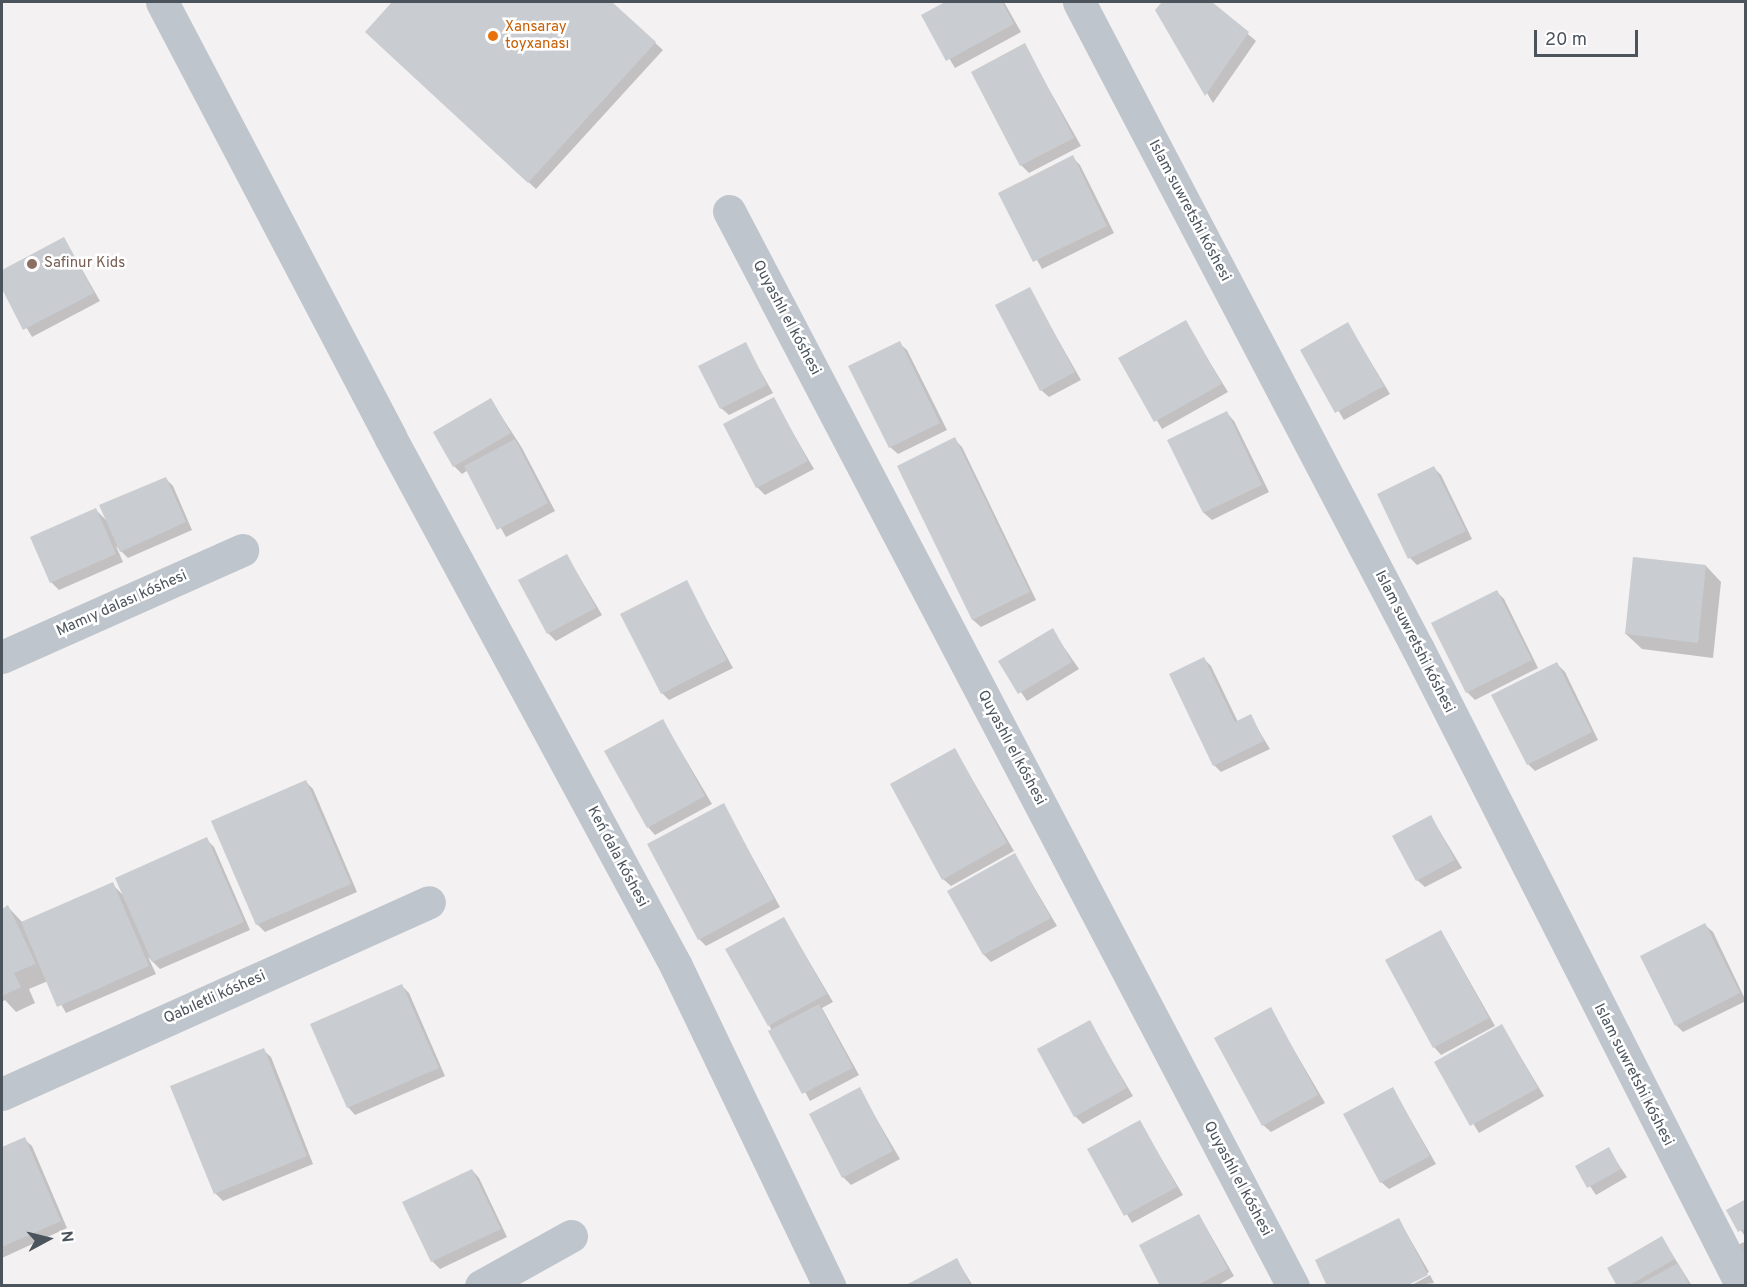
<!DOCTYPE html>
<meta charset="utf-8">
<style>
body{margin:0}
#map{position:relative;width:1747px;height:1287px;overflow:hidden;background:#f3f1f1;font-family:Overpass,sans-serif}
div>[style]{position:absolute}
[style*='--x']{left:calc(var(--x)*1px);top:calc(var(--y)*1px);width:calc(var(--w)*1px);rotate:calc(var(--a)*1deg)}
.shadow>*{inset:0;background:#0003}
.building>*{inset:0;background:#c9ccd0}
.minor>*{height:33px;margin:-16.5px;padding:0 16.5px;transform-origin:16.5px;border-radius:16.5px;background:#bfc5cc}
.dots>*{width:16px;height:16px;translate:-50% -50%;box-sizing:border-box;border:3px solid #fff;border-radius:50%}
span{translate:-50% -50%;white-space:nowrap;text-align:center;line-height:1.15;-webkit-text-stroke:5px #fff;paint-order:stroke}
.food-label{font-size:15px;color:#c56008}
.left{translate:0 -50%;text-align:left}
.street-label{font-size:15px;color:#4b545d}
.education-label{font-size:15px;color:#785e54}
.frame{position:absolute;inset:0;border:3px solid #4b545d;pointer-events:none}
.north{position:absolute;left:18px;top:1209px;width:60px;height:60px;-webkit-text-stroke:4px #fff;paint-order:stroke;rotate:83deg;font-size:16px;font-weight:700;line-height:24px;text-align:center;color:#4b545d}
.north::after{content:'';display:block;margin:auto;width:21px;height:27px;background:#4b545d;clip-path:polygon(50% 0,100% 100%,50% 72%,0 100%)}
.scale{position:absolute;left:1534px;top:30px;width:104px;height:27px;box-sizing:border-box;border:3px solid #4b545d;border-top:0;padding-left:8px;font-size:18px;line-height:21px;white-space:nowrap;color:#4b545d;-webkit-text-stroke:4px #fff;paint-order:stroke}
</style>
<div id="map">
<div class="shadow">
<i style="clip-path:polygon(394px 2px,610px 2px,663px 50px,536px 189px,367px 32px)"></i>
<i style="clip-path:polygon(948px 2px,1004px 2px,1021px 32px,955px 68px,923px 15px)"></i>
<i style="clip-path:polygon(1164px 2px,1210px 2px,1256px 41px,1213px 103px,1157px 10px)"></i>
<i style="clip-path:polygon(1024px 45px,1081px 146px,1029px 173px,1021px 165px)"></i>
<i style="clip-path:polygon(1072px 157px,1080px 165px,1114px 233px,1042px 269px,1000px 193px)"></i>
<i style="clip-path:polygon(64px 238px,100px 301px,32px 337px,2px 286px,2px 272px)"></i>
<i style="clip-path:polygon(1029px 289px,1081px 380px,1049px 397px,1041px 390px)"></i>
<i style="clip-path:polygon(1185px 322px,1228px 392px,1162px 429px,1120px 359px)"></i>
<i style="clip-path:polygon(1348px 324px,1390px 394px,1344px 420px,1302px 350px)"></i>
<i style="clip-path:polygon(899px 343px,907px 350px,947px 430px,898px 454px,890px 447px)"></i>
<i style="clip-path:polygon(745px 344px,773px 393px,729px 415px,721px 408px)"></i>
<i style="clip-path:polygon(773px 399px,814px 469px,765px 495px,757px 487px)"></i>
<i style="clip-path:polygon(491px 400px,522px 448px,555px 511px,506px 537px,468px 470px,462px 474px,454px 466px)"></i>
<i style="clip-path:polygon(1227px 413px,1234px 421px,1269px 492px,1212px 520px,1204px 513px,1169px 441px)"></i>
<i style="clip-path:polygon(954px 439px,962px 447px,1036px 600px,981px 627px,973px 620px,899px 467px)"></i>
<i style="clip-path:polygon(1434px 468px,1441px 475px,1472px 539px,1417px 565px,1410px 558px)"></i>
<i style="clip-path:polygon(165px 478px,173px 486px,192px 530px,128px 558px,116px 546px,123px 562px,59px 590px,51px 582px,96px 510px,108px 522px)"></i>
<i style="clip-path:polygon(567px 556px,602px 615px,556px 641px,548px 633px)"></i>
<i style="clip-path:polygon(1706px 566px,1721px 582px,1713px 658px,1642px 649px,1626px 634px)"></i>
<i style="clip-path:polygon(686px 582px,733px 668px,669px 700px,662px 693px)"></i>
<i style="clip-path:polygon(1497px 592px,1504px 599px,1538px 668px,1475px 700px,1467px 692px)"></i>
<i style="clip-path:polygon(1052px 630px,1079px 669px,1027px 701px,1000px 661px)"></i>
<i style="clip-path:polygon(1204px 659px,1211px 666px,1238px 722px,1250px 716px,1270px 749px,1221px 772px,1214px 765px)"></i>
<i style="clip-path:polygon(1557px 664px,1565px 672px,1598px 740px,1535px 771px,1528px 764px)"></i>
<i style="clip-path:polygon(663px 721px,712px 804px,655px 835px,648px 827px)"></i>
<i style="clip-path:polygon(955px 750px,1014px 851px,951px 886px,943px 879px)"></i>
<i style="clip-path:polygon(305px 781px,313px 789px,357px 892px,265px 932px,257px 924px)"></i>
<i style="clip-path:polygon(723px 805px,780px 907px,706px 946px,699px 939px)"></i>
<i style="clip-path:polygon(1431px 817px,1462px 868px,1425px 887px,1417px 880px)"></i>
<i style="clip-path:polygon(206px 839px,214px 847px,250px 930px,160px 969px,148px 957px,156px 974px,66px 1013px,48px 981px,29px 989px,35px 1003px,16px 1012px,5px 1000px,2px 1002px,2px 910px,8px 907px,23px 923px,112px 884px,124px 896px)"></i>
<i style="clip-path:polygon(1015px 855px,1057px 926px,991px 962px,984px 955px)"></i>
<i style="clip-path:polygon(784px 919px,833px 1002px,822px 1008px,859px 1075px,810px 1101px,769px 1025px)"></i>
<i style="clip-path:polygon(1705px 925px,1713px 932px,1746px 1001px,1683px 1032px,1676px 1025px)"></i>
<i style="clip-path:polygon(1441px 931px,1495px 1026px,1441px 1055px,1434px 1047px)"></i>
<i style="clip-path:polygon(401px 985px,409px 993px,445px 1076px,355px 1115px,348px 1107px)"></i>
<i style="clip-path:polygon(1270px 1009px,1325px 1103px,1271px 1132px,1263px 1125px)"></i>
<i style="clip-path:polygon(1089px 1022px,1133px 1096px,1083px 1124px,1075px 1116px)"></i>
<i style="clip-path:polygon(1502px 1026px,1544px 1096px,1479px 1133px,1436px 1063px)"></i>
<i style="clip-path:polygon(263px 1050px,271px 1057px,313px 1164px,223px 1201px,215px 1193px)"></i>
<i style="clip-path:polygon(859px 1089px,900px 1159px,851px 1185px,843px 1177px)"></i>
<i style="clip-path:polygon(1393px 1089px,1436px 1164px,1389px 1189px,1381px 1182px)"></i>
<i style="clip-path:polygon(1139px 1121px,1183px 1195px,1132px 1223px,1089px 1149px)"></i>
<i style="clip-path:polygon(24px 1139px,32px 1146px,67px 1228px,2px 1258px,2px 1148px)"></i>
<i style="clip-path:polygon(1608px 1149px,1627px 1177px,1596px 1195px,1577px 1167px)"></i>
<i style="clip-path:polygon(472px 1170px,479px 1178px,507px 1237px,440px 1269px,432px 1261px)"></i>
<i style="clip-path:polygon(1746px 1200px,1746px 1238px,1728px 1211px)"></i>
<i style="clip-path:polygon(1199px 1215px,1234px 1276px,1217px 1286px,1162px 1286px)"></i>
<i style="clip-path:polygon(1399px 1220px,1429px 1272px,1403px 1286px)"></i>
<i style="clip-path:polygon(1662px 1238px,1692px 1286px,1619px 1286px)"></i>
<i style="clip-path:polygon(1746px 1241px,1746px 1258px,1738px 1245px)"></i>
<i style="clip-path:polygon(957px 1260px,973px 1286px,907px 1286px)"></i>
<i style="clip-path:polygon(1430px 1275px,1434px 1283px,1410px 1286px)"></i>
</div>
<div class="building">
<i style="clip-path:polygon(392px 2px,612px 2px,656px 42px,528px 183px,365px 32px)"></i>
<i style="clip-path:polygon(945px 2px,1002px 2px,1014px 24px,946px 61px,921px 15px)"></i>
<i style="clip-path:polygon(1162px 2px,1212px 2px,1249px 32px,1205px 96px,1155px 10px)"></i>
<i style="clip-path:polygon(1025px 43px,1074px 138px,1020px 166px,971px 72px)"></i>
<i style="clip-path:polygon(1073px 155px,1107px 226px,1033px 262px,998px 193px)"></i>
<i style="clip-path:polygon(64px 237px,94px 293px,23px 330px,2px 289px,2px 270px)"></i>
<i style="clip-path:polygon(1030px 287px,1075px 372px,1040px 391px,995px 305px)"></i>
<i style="clip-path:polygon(1186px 320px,1222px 384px,1154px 422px,1118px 358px)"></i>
<i style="clip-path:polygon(1348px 322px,1384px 386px,1335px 413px,1300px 350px)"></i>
<i style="clip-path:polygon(900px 341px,940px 423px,889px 448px,848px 366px)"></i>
<i style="clip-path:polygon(746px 342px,767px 385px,720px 409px,698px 366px)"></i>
<i style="clip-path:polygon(774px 397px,808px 461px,756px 488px,723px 424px)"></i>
<i style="clip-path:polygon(491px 398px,511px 433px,453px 467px,433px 432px)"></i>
<i style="clip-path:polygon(1227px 411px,1262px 485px,1203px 513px,1167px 440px)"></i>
<i style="clip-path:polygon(955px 437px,1030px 592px,972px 620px,897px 466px)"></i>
<i style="clip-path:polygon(515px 439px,548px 503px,497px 530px,464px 466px)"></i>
<i style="clip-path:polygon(1434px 466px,1466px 531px,1408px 559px,1377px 494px)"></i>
<i style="clip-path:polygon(166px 477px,186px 522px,120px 552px,99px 505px)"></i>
<i style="clip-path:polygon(96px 508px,116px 554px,50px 583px,30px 537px)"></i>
<i style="clip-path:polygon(567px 554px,596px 608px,547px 634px,518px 580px)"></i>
<i style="clip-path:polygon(1633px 557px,1706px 565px,1698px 643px,1625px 634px)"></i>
<i style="clip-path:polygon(687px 580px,727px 660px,661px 694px,620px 614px)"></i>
<i style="clip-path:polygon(1497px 590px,1532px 660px,1466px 693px,1431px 623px)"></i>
<i style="clip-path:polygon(1053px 628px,1072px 662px,1018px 694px,998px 661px)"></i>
<i style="clip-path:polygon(1204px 657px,1235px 722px,1251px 714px,1264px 741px,1213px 766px,1169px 674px)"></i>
<i style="clip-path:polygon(1557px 662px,1592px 732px,1527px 765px,1491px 695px)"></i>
<i style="clip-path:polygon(663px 719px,705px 796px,647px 828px,604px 751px)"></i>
<i style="clip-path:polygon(955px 748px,1007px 843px,942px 880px,890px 784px)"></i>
<i style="clip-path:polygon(306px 780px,351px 884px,256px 925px,211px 821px)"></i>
<i style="clip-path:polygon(724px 803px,774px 899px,698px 940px,647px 844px)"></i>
<i style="clip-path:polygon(1431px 815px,1455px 860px,1416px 881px,1392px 836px)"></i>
<i style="clip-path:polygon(207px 837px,244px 922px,152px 962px,115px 878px)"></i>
<i style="clip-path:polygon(1015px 853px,1051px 918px,983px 955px,947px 891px)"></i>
<i style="clip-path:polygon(113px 882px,149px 966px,57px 1007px,21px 922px)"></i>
<i style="clip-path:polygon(8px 905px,36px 964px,14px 973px,21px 987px,2px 996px,2px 909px)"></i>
<i style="clip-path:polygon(784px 917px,827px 994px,768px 1026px,725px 949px)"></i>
<i style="clip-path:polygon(1705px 923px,1740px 993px,1675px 1026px,1640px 956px)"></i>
<i style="clip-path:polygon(1441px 930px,1489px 1018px,1433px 1048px,1385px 960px)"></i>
<i style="clip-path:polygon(402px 984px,439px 1068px,347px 1108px,310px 1024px)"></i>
<i style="clip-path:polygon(819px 1004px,853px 1068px,802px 1094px,768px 1031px)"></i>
<i style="clip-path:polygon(1271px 1007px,1318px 1095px,1262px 1126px,1214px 1038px)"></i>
<i style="clip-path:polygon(1090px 1020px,1127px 1088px,1074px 1117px,1037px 1049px)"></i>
<i style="clip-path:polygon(1502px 1024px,1538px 1088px,1470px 1126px,1434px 1062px)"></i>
<i style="clip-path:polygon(264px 1048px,307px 1156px,214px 1194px,170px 1086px)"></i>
<i style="clip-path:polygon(860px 1087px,893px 1151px,842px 1178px,809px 1114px)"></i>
<i style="clip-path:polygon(1393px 1087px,1430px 1156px,1380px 1183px,1343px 1114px)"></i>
<i style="clip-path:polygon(1140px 1120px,1177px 1187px,1124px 1216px,1087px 1149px)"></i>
<i style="clip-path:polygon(25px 1137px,61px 1221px,2px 1247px,2px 1147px)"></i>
<i style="clip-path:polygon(1609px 1147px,1621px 1169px,1587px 1188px,1575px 1166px)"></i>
<i style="clip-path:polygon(472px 1169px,501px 1229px,431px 1262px,402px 1202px)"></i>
<i style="clip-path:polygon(1746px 1199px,1746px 1228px,1738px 1232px,1726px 1210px)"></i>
<i style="clip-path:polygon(1199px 1214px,1228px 1269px,1196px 1286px,1160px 1286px,1139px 1245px)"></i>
<i style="clip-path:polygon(1399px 1218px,1428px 1275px,1406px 1286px,1327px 1286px,1315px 1260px)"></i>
<i style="clip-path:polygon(1662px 1236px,1675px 1259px,1628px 1286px,1617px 1286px,1607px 1268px)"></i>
<i style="clip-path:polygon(957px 1258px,971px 1286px,904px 1286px)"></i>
<i style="clip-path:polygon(1678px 1263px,1690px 1286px,1636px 1286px)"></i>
</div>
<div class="minor">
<i style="--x:162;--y:2;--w:491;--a:62.3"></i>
<i style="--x:390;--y:437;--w:601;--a:61.6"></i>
<i style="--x:676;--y:966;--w:355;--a:64.4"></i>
<i style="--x:1079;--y:2;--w:730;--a:62.35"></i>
<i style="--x:1418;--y:649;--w:715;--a:63.04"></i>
<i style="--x:729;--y:211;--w:1214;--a:62.32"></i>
<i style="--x:2;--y:657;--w:263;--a:-24"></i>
<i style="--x:2;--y:1094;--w:468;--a:-24.2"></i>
<i style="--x:481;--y:1286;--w:103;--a:-29.1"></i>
</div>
<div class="dots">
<i style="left:493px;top:36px;background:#e8710a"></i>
<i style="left:32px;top:264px;background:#8d6e63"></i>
</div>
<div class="food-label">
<span class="left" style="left:505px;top:36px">Xansaray<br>toyxanası</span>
</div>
<div class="street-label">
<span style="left:1189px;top:211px;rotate:62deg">Islam suwretshi kóshesi</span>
<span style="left:786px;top:318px;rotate:62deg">Quyashlı el kóshesi</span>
<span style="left:122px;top:604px;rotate:-24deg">Mamıy dalası kóshesi</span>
<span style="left:1414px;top:642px;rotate:63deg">Islam suwretshi kóshesi</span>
<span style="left:1011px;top:748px;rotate:62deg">Quyashlı el kóshesi</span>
<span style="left:617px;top:857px;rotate:62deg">Keń dala kóshesi</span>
<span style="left:215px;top:998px;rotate:-24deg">Qabıletli kóshesi</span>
<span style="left:1633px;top:1075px;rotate:63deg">Islam suwretshi kóshesi</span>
<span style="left:1237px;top:1179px;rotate:62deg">Quyashlı el kóshesi</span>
</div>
<div class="education-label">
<span class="left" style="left:44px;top:264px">Safinur Kids</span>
</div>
<div class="frame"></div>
<div class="north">N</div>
<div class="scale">20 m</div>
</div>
